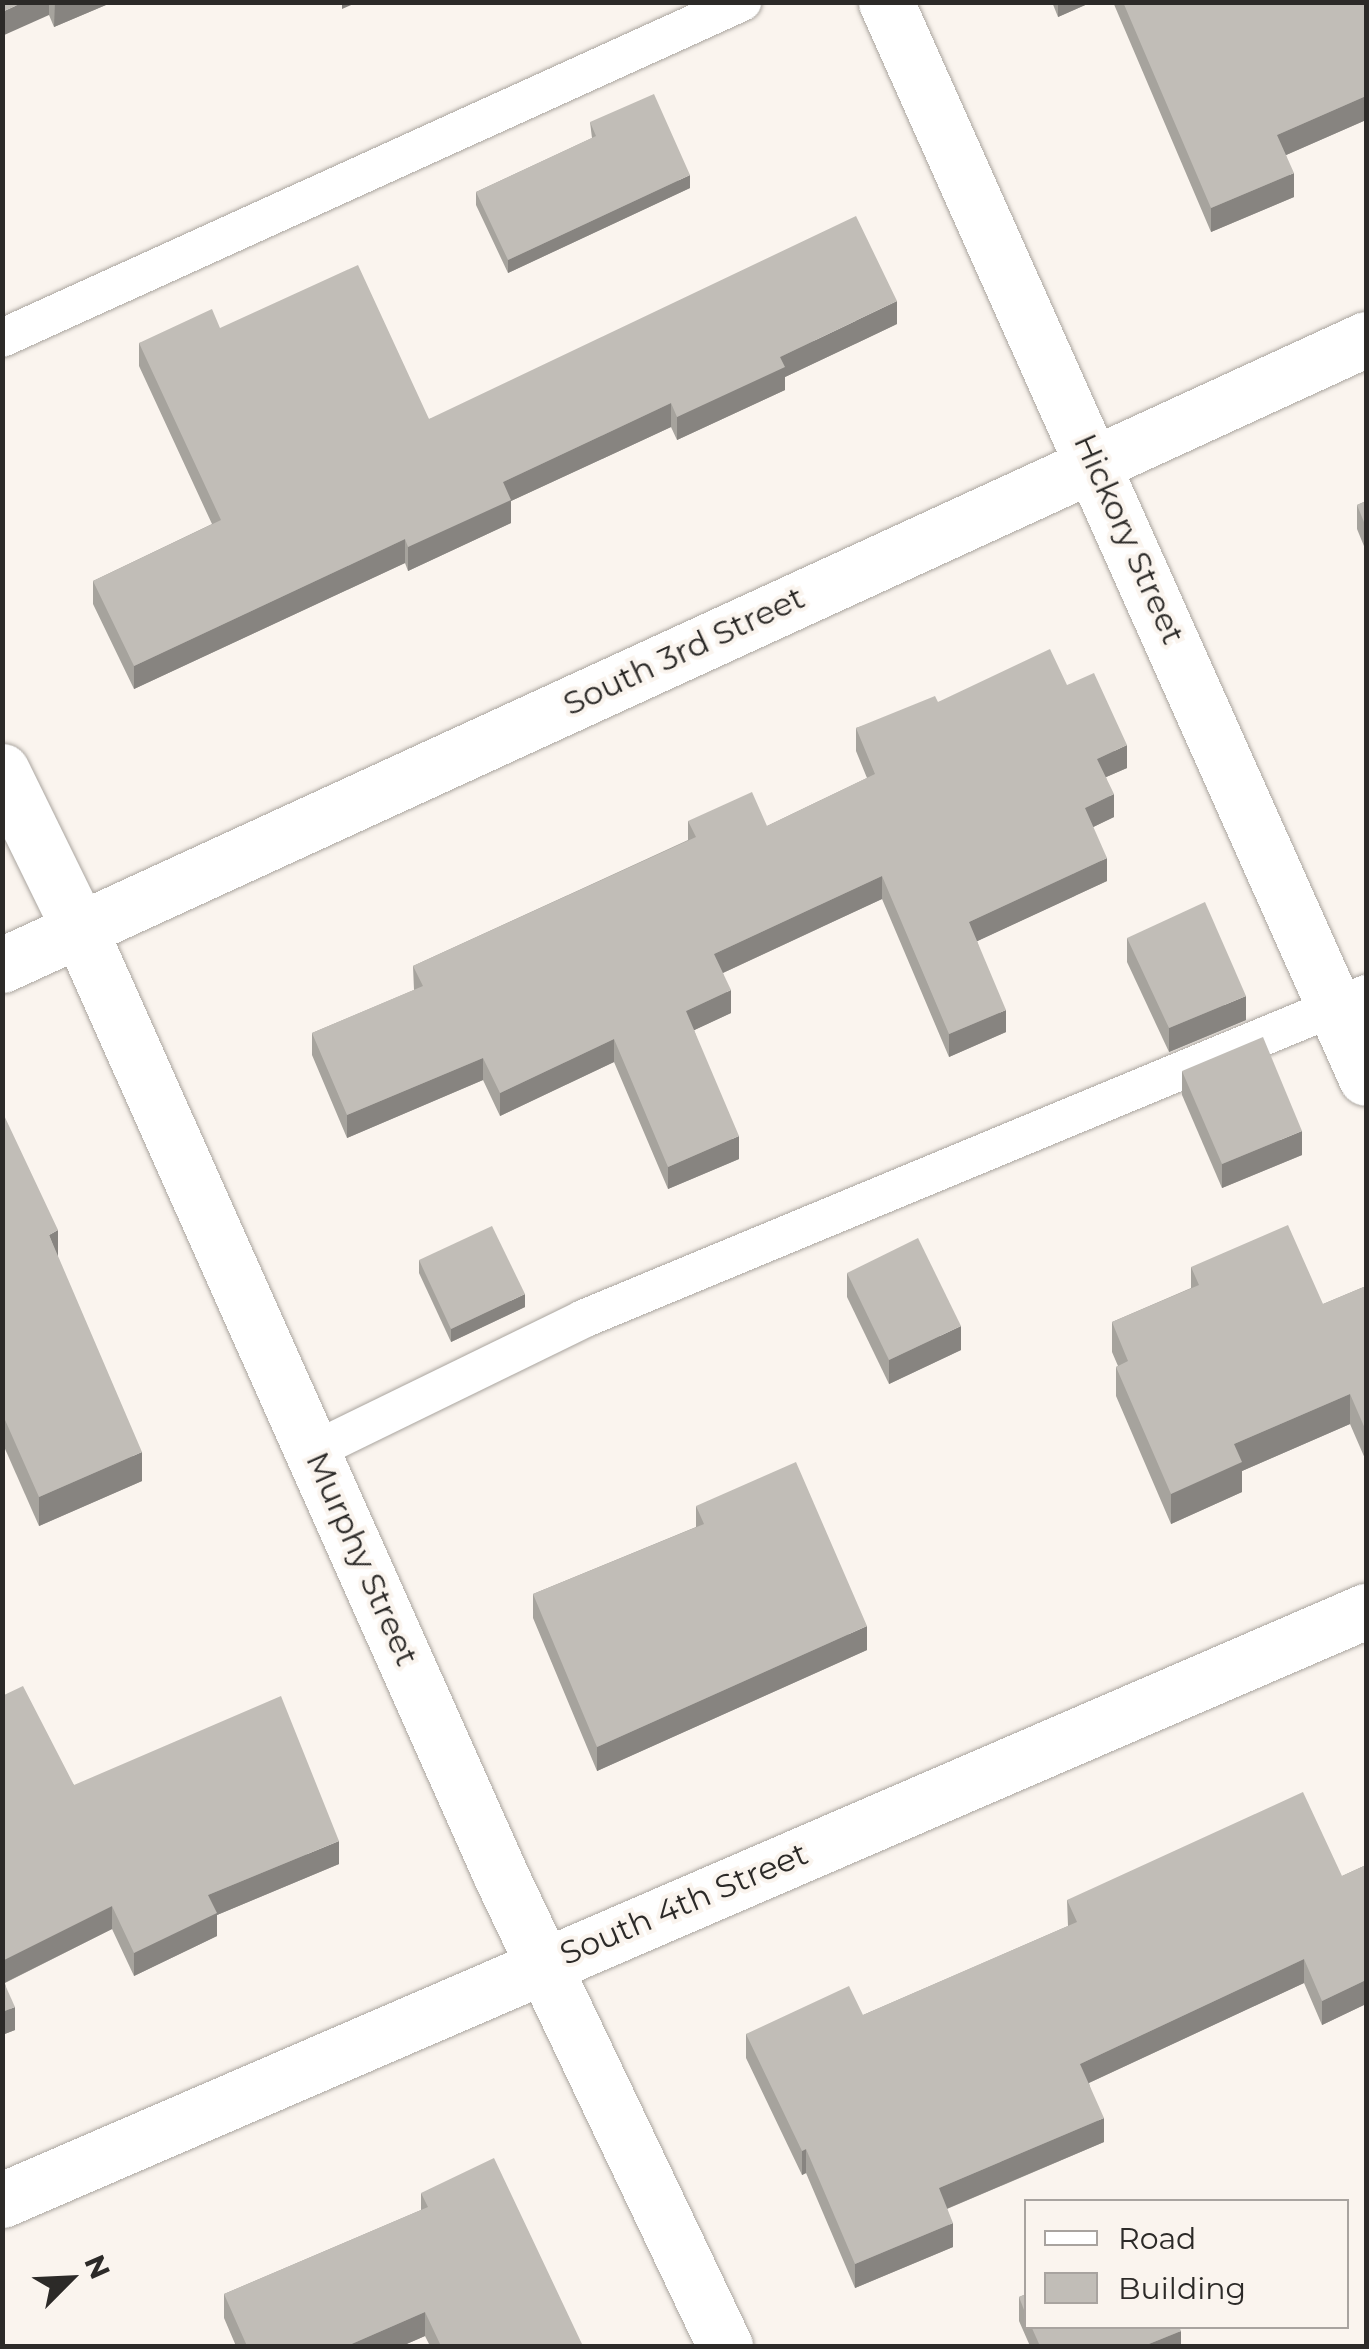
<!DOCTYPE html>
<style>
body{margin:0}
#map{position:relative;width:1369px;height:2349px;overflow:hidden;background:#faf4ee;font-family:Montserrat,sans-serif}
div>[style]{position:absolute}
[style*='--x']{left:calc(var(--x)*1px);top:calc(var(--y)*1px);width:calc(var(--w)*1px);rotate:calc(var(--a)*1deg)}
.roads{filter:drop-shadow(0 0 2px #aaa59f) drop-shadow(0 0 2px #aaa59f)}
.lane>*{height:38px;margin:-19px;padding:0 19px;transform-origin:19px;border-radius:19px;background:#fff}
.street>*{height:55px;margin:-27.5px;padding:0 27.5px;transform-origin:27.5px;border-radius:27.5px;background:#fff}
.secondary>*{height:55px;margin:-27.5px;padding:0 27.5px;transform-origin:27.5px;border-radius:27.5px;background:#fff}
.wall>*{inset:0;background:#a6a39d}
.shaded-wall>*{inset:0;background:#878480}
.building>*{inset:0;background:#c1bdb7}
span{translate:-50% -50%;white-space:nowrap;text-align:center;line-height:1.15;-webkit-text-stroke:8px #faf4ee;paint-order:stroke}
.street-label{font-size:32px;color:#2c2a28}
.frame{position:absolute;inset:0;border:5px solid #2c2a28;pointer-events:none}
.legend{position:absolute;left:1024px;top:2199px;width:325px;height:130px;box-sizing:border-box;background:#faf4ee;border:2px solid #a8a39f;margin:0;padding:12px 18px;list-style:none;font-size:30px;color:#2c2a28}
.legend li{display:flex;align-items:center;gap:20px;height:50px}
.legend b{width:50px;border:2px solid #a8a39f}
.north{position:absolute;left:20px;top:2229px;width:100px;height:100px;-webkit-text-stroke:8px #faf4ee;paint-order:stroke;rotate:66deg;font-size:28px;font-weight:700;line-height:40px;text-align:center;color:#2c2a28}
.north::after{content:'';display:block;margin:auto;width:35px;height:45px;background:#2c2a28;clip-path:polygon(50% 0,100% 100%,50% 72%,0 100%)}
</style>
<div id="map">
<div class="roads">
<div class="lane">
<i style="--x:2;--y:338;--w:813;--a:-24.42"></i>
<i style="--x:315;--y:1450;--w:298;--a:-26"></i>
<i style="--x:583;--y:1319;--w:848;--a:-22.54"></i>
</div>
<div class="street">
<i style="--x:886;--y:2;--w:1178;--a:65.96"></i>
<i style="--x:2;--y:771;--w:175;--a:63.9"></i>
<i style="--x:79;--y:928;--w:1038;--a:66"></i>
<i style="--x:501;--y:1876;--w:521;--a:64.52"></i>
<i style="--x:2;--y:965;--w:1501;--a:-24.65"></i>
</div>
<div class="secondary">
<i style="--x:2;--y:2200;--w:1486;--a:-23.36"></i>
</div>
</div>
<div class="wall">
<i style="clip-path:polygon(2px 2px,113px 2px,54px 27px,49px 15px)"></i>
<i style="clip-path:polygon(1052px 2px,1092px 2px,1058px 17px)"></i>
<i style="clip-path:polygon(1113px 2px,1366px 2px,1366px 120px,1286px 155px,1294px 197px,1211px 232px)"></i>
<i style="clip-path:polygon(590px 122px,690px 188px,508px 273px,476px 205px,476px 192px,592px 138px)"></i>
<i style="clip-path:polygon(897px 324px,785px 377px,785px 390px,677px 440px,671px 427px,511px 501px,511px 523px,408px 571px,405px 563px,134px 689px,93px 604px,93px 581px,212px 524px,139px 366px,139px 343px,220px 328px,429px 419px)"></i>
<i style="clip-path:polygon(1366px 501px,1366px 551px,1357px 529px,1357px 505px)"></i>
<i style="clip-path:polygon(1067px 685px,1127px 768px,1106px 777px,1114px 817px,1093px 827px,1107px 881px,977px 941px,1006px 1032px,949px 1057px,882px 899px,723px 973px,731px 1013px,694px 1030px,739px 1159px,668px 1189px,614px 1062px,500px 1116px,483px 1080px,347px 1138px,312px 1055px,312px 1033px,414px 990px,413px 966px,688px 840px,688px 821px,767px 826px,867px 778px,856px 751px,856px 728px,938px 702px)"></i>
<i style="clip-path:polygon(1127px 938px,1246px 1020px,1169px 1052px,1127px 962px)"></i>
<i style="clip-path:polygon(1182px 1071px,1302px 1155px,1222px 1188px,1182px 1095px)"></i>
<i style="clip-path:polygon(2px 1111px,142px 1481px,39px 1526px,2px 1442px)"></i>
<i style="clip-path:polygon(419px 1260px,525px 1307px,451px 1342px,419px 1273px)"></i>
<i style="clip-path:polygon(1191px 1267px,1323px 1304px,1366px 1286px,1366px 1461px,1350px 1424px,1242px 1471px,1242px 1492px,1171px 1524px,1116px 1396px,1116px 1367px,1118px 1366px,1112px 1352px,1112px 1322px,1191px 1288px)"></i>
<i style="clip-path:polygon(847px 1273px,961px 1350px,889px 1384px,847px 1297px)"></i>
<i style="clip-path:polygon(696px 1506px,867px 1650px,597px 1771px,533px 1618px,533px 1594px,696px 1527px)"></i>
<i style="clip-path:polygon(2px 1696px,74px 1785px,339px 1864px,217px 1915px,217px 1936px,134px 1976px,112px 1929px,5px 1983px,15px 2030px,2px 2035px)"></i>
<i style="clip-path:polygon(1366px 1865px,1366px 2004px,1322px 2025px,1304px 1983px,1089px 2083px,1104px 2142px,947px 2209px,953px 2247px,855px 2288px,806px 2173px,802px 2175px,746px 2058px,746px 2034px,863px 2015px,1068px 1926px,1067px 1900px,1342px 1876px)"></i>
<i style="clip-path:polygon(421px 2193px,582px 2346px,430px 2346px,425px 2336px,402px 2346px,236px 2346px,224px 2318px,224px 2294px,421px 2210px)"></i>
<i style="clip-path:polygon(1026px 2294px,1026px 2326px,1179px 2326px,1181px 2346px,1030px 2346px,1019px 2321px,1019px 2297px)"></i>
</div>
<div class="shaded-wall">
<i style="clip-path:polygon(24px 2px,49px 2px,49px 15px,2px 36px,2px 12px)"></i>
<i style="clip-path:polygon(55px 2px,113px 2px,54px 27px)"></i>
<i style="clip-path:polygon(342px 2px,358px 2px,342px 9px)"></i>
<i style="clip-path:polygon(1058px 2px,1092px 2px,1058px 17px)"></i>
<i style="clip-path:polygon(1366px 96px,1366px 120px,1277px 159px,1277px 135px)"></i>
<i style="clip-path:polygon(1294px 173px,1294px 197px,1211px 232px,1211px 208px)"></i>
<i style="clip-path:polygon(690px 175px,690px 188px,508px 273px,508px 260px)"></i>
<i style="clip-path:polygon(897px 301px,897px 324px,785px 377px,785px 390px,677px 440px,677px 417px,780px 357px)"></i>
<i style="clip-path:polygon(671px 403px,671px 427px,511px 501px,511px 523px,408px 571px,408px 547px,503px 482px)"></i>
<i style="clip-path:polygon(405px 539px,405px 563px,134px 689px,134px 666px)"></i>
<i style="clip-path:polygon(1127px 745px,1127px 768px,1097px 781px,1097px 759px)"></i>
<i style="clip-path:polygon(1114px 794px,1114px 817px,1085px 831px,1085px 808px)"></i>
<i style="clip-path:polygon(1107px 858px,1107px 881px,969px 945px,969px 922px)"></i>
<i style="clip-path:polygon(882px 876px,882px 899px,714px 977px,714px 954px)"></i>
<i style="clip-path:polygon(731px 990px,731px 1013px,686px 1034px,686px 1011px)"></i>
<i style="clip-path:polygon(1246px 996px,1246px 1020px,1169px 1052px,1169px 1028px)"></i>
<i style="clip-path:polygon(1006px 1010px,1006px 1032px,949px 1057px,949px 1034px)"></i>
<i style="clip-path:polygon(614px 1039px,614px 1062px,500px 1116px,500px 1093px)"></i>
<i style="clip-path:polygon(483px 1058px,483px 1080px,347px 1138px,347px 1115px)"></i>
<i style="clip-path:polygon(1302px 1131px,1302px 1155px,1222px 1188px,1222px 1164px)"></i>
<i style="clip-path:polygon(739px 1136px,739px 1159px,668px 1189px,668px 1167px)"></i>
<i style="clip-path:polygon(58px 1230px,58px 1259px,49px 1235px)"></i>
<i style="clip-path:polygon(525px 1294px,525px 1307px,451px 1342px,451px 1329px)"></i>
<i style="clip-path:polygon(961px 1326px,961px 1350px,889px 1384px,889px 1360px)"></i>
<i style="clip-path:polygon(1350px 1394px,1350px 1424px,1242px 1471px,1242px 1492px,1171px 1524px,1171px 1494px,1234px 1444px)"></i>
<i style="clip-path:polygon(142px 1452px,142px 1481px,39px 1526px,39px 1497px)"></i>
<i style="clip-path:polygon(867px 1626px,867px 1650px,597px 1771px,597px 1747px)"></i>
<i style="clip-path:polygon(339px 1841px,339px 1864px,217px 1915px,217px 1936px,134px 1976px,134px 1953px,208px 1895px)"></i>
<i style="clip-path:polygon(112px 1906px,112px 1929px,2px 1984px,2px 1961px)"></i>
<i style="clip-path:polygon(1304px 1959px,1304px 1983px,1080px 2087px,1080px 2064px)"></i>
<i style="clip-path:polygon(1366px 1980px,1366px 2004px,1322px 2025px,1322px 2001px)"></i>
<i style="clip-path:polygon(15px 2007px,15px 2030px,2px 2035px,2px 2012px)"></i>
<i style="clip-path:polygon(1104px 2118px,1104px 2142px,939px 2212px,939px 2188px)"></i>
<i style="clip-path:polygon(806px 2149px,806px 2173px,802px 2175px,802px 2151px)"></i>
<i style="clip-path:polygon(953px 2223px,953px 2247px,855px 2288px,855px 2264px)"></i>
<i style="clip-path:polygon(425px 2312px,425px 2336px,402px 2346px,347px 2346px)"></i>
<i style="clip-path:polygon(1181px 2331px,1181px 2346px,1144px 2346px)"></i>
</div>
<div class="building">
<i style="clip-path:polygon(2px 2px,24px 2px,2px 12px)"></i>
<i style="clip-path:polygon(1123px 2px,1366px 2px,1366px 96px,1277px 135px,1294px 173px,1211px 208px)"></i>
<i style="clip-path:polygon(654px 94px,690px 175px,508px 260px,476px 192px,596px 136px,590px 122px)"></i>
<i style="clip-path:polygon(856px 216px,897px 301px,780px 357px,785px 367px,677px 417px,671px 403px,503px 482px,511px 500px,408px 547px,405px 539px,134px 666px,93px 581px,221px 520px,139px 343px,212px 309px,220px 328px,358px 265px,429px 419px)"></i>
<i style="clip-path:polygon(1366px 501px,1366px 527px,1357px 505px)"></i>
<i style="clip-path:polygon(1050px 649px,1067px 685px,1094px 673px,1127px 745px,1097px 759px,1114px 794px,1085px 808px,1107px 858px,969px 922px,1006px 1010px,949px 1034px,882px 876px,714px 954px,731px 990px,686px 1011px,739px 1136px,668px 1167px,614px 1039px,500px 1093px,483px 1058px,347px 1115px,312px 1033px,423px 986px,413px 966px,696px 837px,688px 821px,752px 792px,767px 826px,875px 774px,856px 728px,935px 696px,938px 702px)"></i>
<i style="clip-path:polygon(1205px 902px,1246px 996px,1169px 1028px,1127px 938px)"></i>
<i style="clip-path:polygon(1263px 1037px,1302px 1131px,1222px 1164px,1182px 1071px)"></i>
<i style="clip-path:polygon(2px 1111px,58px 1230px,49px 1235px,142px 1452px,39px 1497px,2px 1413px)"></i>
<i style="clip-path:polygon(1288px 1225px,1323px 1304px,1366px 1286px,1366px 1431px,1350px 1394px,1234px 1444px,1242px 1462px,1171px 1494px,1116px 1367px,1128px 1361px,1112px 1322px,1199px 1285px,1191px 1267px)"></i>
<i style="clip-path:polygon(492px 1226px,525px 1294px,451px 1329px,419px 1260px)"></i>
<i style="clip-path:polygon(918px 1238px,961px 1326px,889px 1360px,847px 1273px)"></i>
<i style="clip-path:polygon(796px 1462px,867px 1626px,597px 1747px,533px 1594px,704px 1524px,696px 1506px)"></i>
<i style="clip-path:polygon(23px 1686px,74px 1785px,281px 1696px,339px 1841px,208px 1895px,217px 1913px,134px 1953px,112px 1906px,2px 1961px,2px 1696px)"></i>
<i style="clip-path:polygon(1303px 1792px,1342px 1876px,1366px 1865px,1366px 1980px,1322px 2001px,1304px 1959px,1080px 2064px,1104px 2118px,939px 2188px,953px 2223px,855px 2264px,806px 2149px,802px 2151px,746px 2034px,849px 1986px,863px 2015px,1077px 1922px,1067px 1900px)"></i>
<i style="clip-path:polygon(2px 1978px,15px 2007px,2px 2012px)"></i>
<i style="clip-path:polygon(494px 2158px,582px 2344px,575px 2346px,441px 2346px,425px 2312px,347px 2346px,247px 2346px,224px 2294px,428px 2207px,421px 2193px)"></i>
<i style="clip-path:polygon(1026px 2294px,1026px 2315px,1019px 2297px)"></i>
<i style="clip-path:polygon(1031px 2326px,1179px 2326px,1181px 2331px,1144px 2346px,1040px 2346px)"></i>
</div>
<div class="street-label">
<span style="left:1129px;top:539px;rotate:66deg">Hickory Street</span>
<span style="left:684px;top:651px;rotate:-25deg">South 3rd Street</span>
<span style="left:362px;top:1559px;rotate:66deg">Murphy Street</span>
<span style="left:684px;top:1904px;rotate:-23deg">South 4th Street</span>
</div>
<div class="frame"></div>
<ul class="legend">
<li><b style="height:12px;background:#fff"></b>Road</li>
<li><b style="height:28px;background:#c1bdb7"></b>Building</li>
</ul>
<div class="north">N</div>
</div>
